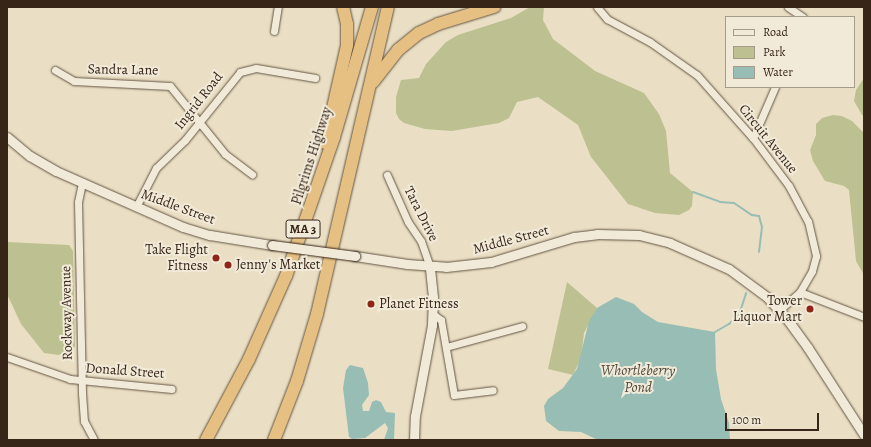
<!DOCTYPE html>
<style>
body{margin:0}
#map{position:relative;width:871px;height:447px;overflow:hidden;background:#eadfc4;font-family:Alegreya,serif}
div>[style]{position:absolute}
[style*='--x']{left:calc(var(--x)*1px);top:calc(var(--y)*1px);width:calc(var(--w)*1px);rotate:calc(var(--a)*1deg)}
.green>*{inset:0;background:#bdc090}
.water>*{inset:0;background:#98bdb4}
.stream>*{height:2px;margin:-1px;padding:0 1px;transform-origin:1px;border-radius:1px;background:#98bdb4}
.roads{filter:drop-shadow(0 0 1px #645443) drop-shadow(0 0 1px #645443)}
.street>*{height:7px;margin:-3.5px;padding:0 3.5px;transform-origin:3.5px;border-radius:3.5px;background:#f1ead9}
.secondary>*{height:9px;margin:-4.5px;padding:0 4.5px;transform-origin:4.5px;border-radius:4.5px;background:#f1ead9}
.highway>*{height:12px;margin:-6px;padding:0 6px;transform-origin:6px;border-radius:6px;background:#e5c082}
.bridges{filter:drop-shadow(0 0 1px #372518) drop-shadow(0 0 1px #372518)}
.secondary-bridge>*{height:9px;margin:-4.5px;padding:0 4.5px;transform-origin:4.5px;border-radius:4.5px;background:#f1ead9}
.dots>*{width:11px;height:11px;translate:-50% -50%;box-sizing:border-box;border:2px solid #f1ead9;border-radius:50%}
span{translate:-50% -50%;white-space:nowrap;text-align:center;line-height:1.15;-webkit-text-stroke:4px #f1ead9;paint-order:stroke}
.shield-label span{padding:1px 3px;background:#f1ead9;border:1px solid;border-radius:3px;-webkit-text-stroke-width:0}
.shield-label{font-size:13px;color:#372518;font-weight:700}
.street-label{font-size:14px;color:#372518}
.poi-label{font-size:14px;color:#372518}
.right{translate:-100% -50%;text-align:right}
.left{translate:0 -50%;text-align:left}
.water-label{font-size:15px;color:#4f4b3f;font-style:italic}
.frame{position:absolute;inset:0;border:8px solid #372518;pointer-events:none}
.legend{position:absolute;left:725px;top:16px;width:130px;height:72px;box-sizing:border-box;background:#f1ead9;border:1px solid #a79b8c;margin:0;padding:5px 7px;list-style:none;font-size:12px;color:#372518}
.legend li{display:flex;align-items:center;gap:8px;height:20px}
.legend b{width:20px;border:1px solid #a79b8c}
.scale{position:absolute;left:725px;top:413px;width:94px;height:18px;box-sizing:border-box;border:2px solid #372518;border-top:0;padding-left:5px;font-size:12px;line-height:14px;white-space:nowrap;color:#372518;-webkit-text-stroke:3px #f1ead9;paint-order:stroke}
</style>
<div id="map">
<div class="green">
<i style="clip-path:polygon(530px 7px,544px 7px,543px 20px,553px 39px,561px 45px,595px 71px,644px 93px,659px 114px,666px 131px,670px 173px,693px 192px,692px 206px,689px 210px,679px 215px,655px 213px,628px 204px,591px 157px,578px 125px,538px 97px,517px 102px,509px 118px,499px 123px,452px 131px,425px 129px,404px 123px,399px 119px,396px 113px,396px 97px,401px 80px,419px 78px,426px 64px,446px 42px,458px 35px,511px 18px)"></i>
<i style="clip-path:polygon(864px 78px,864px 115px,862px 115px,854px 101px,856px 90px)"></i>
<i style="clip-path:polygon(833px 115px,842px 116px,852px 121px,864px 133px,864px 275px,856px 261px,849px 190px,844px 186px,825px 181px,813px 161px,810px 150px,816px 135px,816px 124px,822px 118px)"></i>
<i style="clip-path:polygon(7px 242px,69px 245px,73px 251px,75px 347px,59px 355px,44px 353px,21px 324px,7px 294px)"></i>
<i style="clip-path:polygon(567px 282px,597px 308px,584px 333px,581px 358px,573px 375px,548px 369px)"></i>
</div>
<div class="water">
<i style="clip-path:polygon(616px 297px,634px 304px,642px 312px,658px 322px,715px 332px,716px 369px,721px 399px,729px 423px,730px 440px,598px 440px,581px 432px,559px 431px,546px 421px,544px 406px,548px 399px,563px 388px,577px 369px,589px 321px,597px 308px)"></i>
<i style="clip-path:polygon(350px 365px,363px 368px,368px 383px,369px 395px,362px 405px,363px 411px,369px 411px,372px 402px,376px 400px,381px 402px,386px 412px,395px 413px,394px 440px,384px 440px,388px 428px,385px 423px,365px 438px,352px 439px,349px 437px,343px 388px,346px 370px)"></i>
</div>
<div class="stream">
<i style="--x:693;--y:192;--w:29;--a:20"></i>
<i style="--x:720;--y:202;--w:14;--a:4"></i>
<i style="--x:734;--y:203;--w:22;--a:34"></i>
<i style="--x:752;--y:215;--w:7;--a:8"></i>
<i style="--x:759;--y:216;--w:11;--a:75"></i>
<i style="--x:762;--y:227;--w:25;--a:97"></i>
<i style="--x:715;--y:332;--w:16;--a:-30"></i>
<i style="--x:729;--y:324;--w:13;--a:-42"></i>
<i style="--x:739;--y:315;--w:23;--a:-72"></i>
</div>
<div class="roads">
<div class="street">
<i style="--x:597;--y:7;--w:16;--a:50"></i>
<i style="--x:607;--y:19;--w:49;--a:28.1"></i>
<i style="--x:650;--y:42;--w:57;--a:35.1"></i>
<i style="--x:697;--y:75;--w:84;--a:48.4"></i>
<i style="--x:753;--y:138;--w:60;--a:53.1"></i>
<i style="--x:789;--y:186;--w:40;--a:62"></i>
<i style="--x:808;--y:221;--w:36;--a:77"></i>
<i style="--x:816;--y:256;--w:16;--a:105"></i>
<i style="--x:812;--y:271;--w:24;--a:120"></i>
<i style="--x:800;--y:292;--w:28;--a:139"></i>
<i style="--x:788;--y:7;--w:18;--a:34"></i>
<i style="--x:274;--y:31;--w:24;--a:-81"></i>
<i style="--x:55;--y:70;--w:22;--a:30"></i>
<i style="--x:74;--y:81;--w:96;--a:3"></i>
<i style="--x:170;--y:86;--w:87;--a:51"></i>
<i style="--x:225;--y:154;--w:34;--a:37"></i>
<i style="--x:753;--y:138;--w:56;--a:-66.7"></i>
<i style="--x:387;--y:175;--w:51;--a:65.9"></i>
<i style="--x:408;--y:222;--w:23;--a:56"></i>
<i style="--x:421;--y:241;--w:28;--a:71"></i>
<i style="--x:82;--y:183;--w:19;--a:102"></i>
<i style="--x:78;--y:202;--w:191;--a:88.8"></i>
<i style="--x:82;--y:393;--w:28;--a:86"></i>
<i style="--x:84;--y:421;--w:21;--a:62"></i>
<i style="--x:136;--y:207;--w:44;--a:-62.9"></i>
<i style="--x:156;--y:168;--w:40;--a:-44"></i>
<i style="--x:185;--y:140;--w:87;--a:-51"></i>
<i style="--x:240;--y:72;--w:16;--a:-14"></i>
<i style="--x:256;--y:68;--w:60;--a:9.6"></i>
<i style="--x:800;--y:292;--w:69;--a:21.3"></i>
<i style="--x:433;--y:314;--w:10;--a:37"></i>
<i style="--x:441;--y:320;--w:76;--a:80.2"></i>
<i style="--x:454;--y:395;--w:39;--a:-7"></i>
<i style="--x:446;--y:347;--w:79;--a:-15.4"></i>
<i style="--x:7;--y:357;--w:67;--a:19.2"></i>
<i style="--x:70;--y:379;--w:102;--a:5.6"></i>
</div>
<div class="secondary">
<i style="--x:7;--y:137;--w:30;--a:40"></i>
<i style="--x:30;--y:156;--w:30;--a:30"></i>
<i style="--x:56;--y:171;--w:139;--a:23.8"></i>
<i style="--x:183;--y:227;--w:28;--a:17"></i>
<i style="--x:210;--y:235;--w:63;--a:9.2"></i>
<i style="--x:355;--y:256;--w:53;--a:8.7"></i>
<i style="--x:407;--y:264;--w:39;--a:4"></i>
<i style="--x:446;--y:267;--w:45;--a:-6.3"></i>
<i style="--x:491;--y:262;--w:87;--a:-16.8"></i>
<i style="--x:574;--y:237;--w:23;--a:-7"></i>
<i style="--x:597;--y:234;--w:42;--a:1.4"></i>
<i style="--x:639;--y:235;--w:32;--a:14"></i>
<i style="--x:670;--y:243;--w:64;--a:23.8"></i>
<i style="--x:729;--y:269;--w:47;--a:36.4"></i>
<i style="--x:767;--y:297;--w:30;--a:48"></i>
<i style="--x:787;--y:319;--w:36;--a:54"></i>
<i style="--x:808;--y:348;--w:103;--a:57.2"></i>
<i style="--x:414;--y:440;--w:24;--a:-88"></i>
<i style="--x:415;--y:416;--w:93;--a:-79.4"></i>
<i style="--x:432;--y:325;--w:28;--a:-88"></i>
<i style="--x:433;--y:297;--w:30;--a:-96"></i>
</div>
<div class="highway">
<i style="--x:373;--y:82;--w:41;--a:-52"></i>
<i style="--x:398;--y:50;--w:27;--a:-39"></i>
<i style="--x:419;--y:33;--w:21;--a:-25"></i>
<i style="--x:438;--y:24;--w:59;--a:-16.9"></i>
<i style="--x:325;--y:143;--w:100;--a:-77.3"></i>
<i style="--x:347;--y:45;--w:21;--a:-90"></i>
<i style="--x:347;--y:24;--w:17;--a:-103"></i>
<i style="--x:206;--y:440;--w:92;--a:-62"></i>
<i style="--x:249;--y:359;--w:91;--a:-66"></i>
<i style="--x:286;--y:276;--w:147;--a:-70.9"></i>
<i style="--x:334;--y:137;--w:135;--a:-73.7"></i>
<i style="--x:274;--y:440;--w:63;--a:-68.7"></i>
<i style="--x:297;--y:381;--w:70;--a:-73.4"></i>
<i style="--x:317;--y:314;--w:315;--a:-77"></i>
</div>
</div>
<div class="bridges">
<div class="secondary-bridge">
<i style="--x:272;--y:245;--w:84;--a:7.5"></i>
</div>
</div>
<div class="dots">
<i style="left:216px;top:258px;background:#8f2418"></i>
<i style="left:228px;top:265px;background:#8f2418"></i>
<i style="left:371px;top:304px;background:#8f2418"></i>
<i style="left:810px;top:309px;background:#8f2418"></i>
</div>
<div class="shield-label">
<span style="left:303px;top:229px">MA 3</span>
</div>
<div class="street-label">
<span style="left:123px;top:70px;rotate:1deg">Sandra Lane</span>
<span style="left:199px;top:101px;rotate:-52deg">Ingrid Road</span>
<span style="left:768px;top:139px;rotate:51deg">Circuit Avenue</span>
<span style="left:312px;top:156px;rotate:-72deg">Pilgrims Highway</span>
<span style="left:178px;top:207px;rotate:20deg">Middle Street</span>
<span style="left:421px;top:214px;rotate:63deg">Tara Drive</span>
<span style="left:511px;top:240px;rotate:-15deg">Middle Street</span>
<span style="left:67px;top:313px;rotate:-91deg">Rockway Avenue</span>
<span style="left:125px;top:371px;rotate:4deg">Donald Street</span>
</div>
<div class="poi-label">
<span class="right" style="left:208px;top:258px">Take Flight<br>Fitness</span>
<span class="left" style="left:236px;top:265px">Jenny's Market</span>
<span class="right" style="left:802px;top:309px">Tower<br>Liquor Mart</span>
<span class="left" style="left:379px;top:304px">Planet Fitness</span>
</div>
<div class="water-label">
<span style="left:638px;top:379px">Whortleberry<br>Pond</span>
</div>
<div class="frame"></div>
<ul class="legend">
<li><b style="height:5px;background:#f1ead9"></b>Road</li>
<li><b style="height:11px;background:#bdc090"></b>Park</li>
<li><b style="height:11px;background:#98bdb4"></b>Water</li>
</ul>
<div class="scale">100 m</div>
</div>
